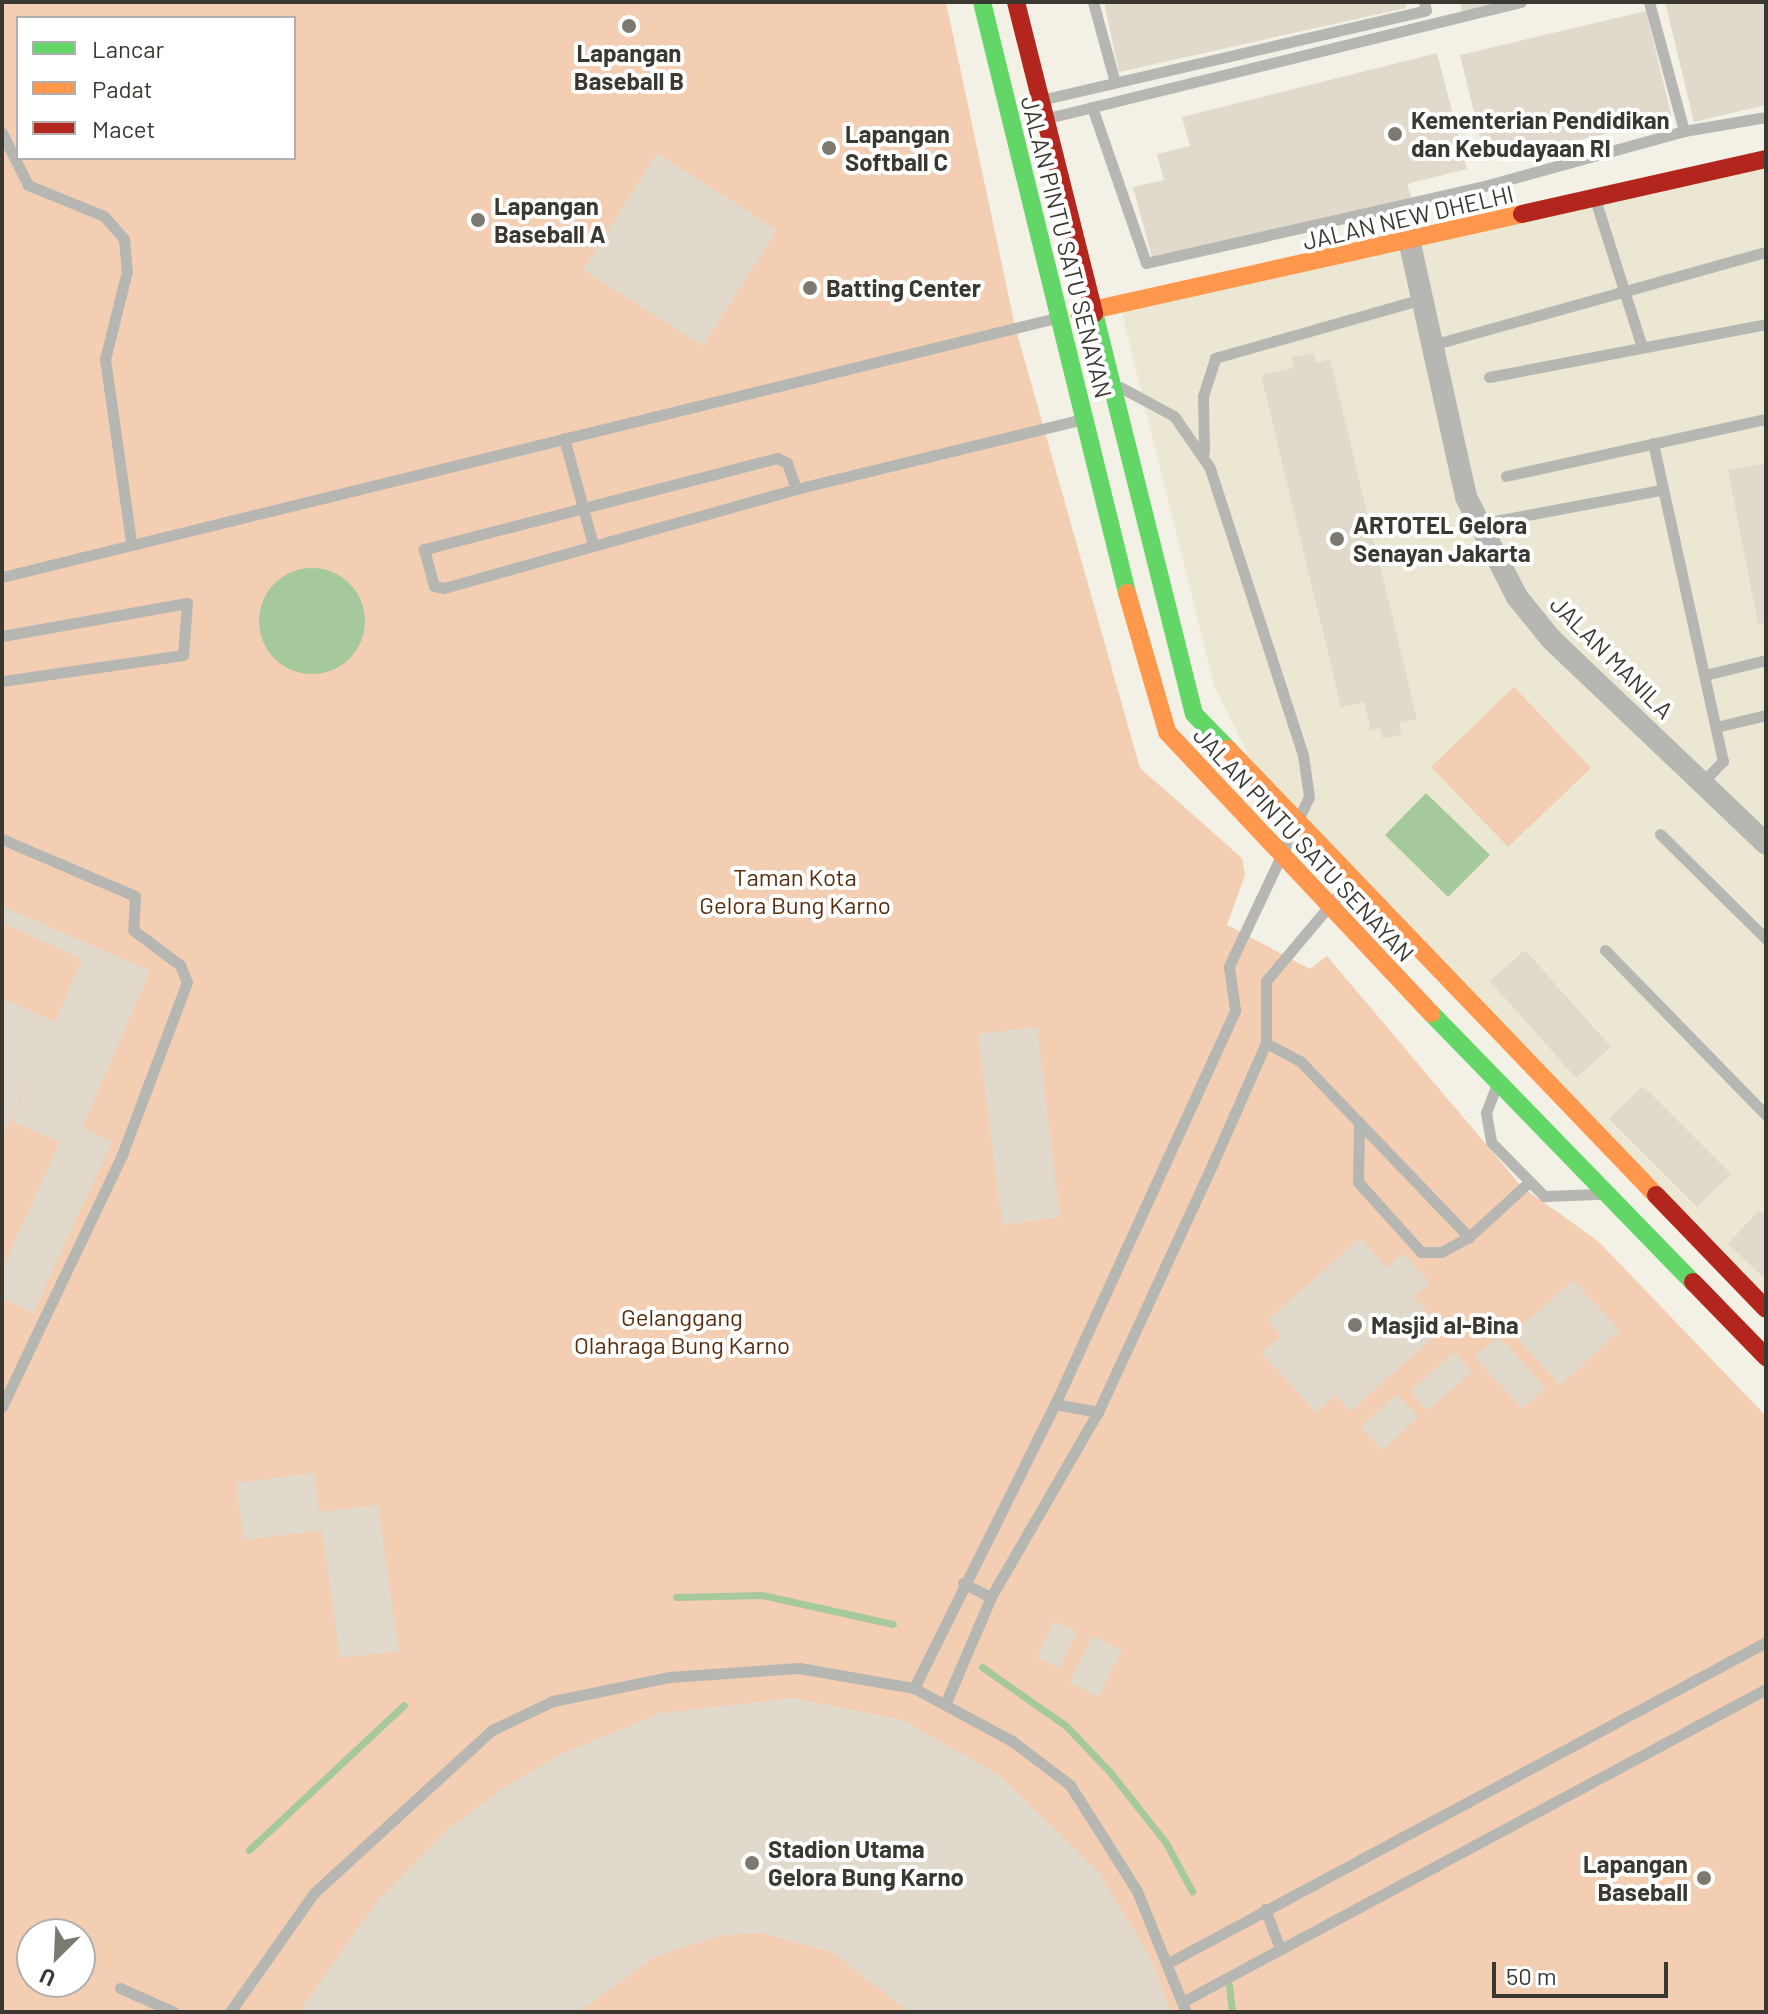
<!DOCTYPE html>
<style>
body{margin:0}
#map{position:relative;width:1768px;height:2014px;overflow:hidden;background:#f3f1e6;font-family:Barlow,sans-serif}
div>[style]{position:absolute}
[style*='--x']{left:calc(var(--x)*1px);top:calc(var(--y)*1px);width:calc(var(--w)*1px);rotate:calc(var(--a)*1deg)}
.built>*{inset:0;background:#ebe7d3}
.green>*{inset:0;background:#f3ceb3}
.water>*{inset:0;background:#a5c99d}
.round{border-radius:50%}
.stream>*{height:7px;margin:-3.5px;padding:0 3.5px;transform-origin:3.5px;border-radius:3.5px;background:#a5c99d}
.building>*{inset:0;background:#e1d9cb}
.lane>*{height:11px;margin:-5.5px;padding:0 5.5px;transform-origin:5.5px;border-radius:5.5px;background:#b6b6b2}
.street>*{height:22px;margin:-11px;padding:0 11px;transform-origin:11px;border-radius:11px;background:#b6b6b2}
.fast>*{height:18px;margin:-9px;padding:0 9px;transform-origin:9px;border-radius:9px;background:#63d668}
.slow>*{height:18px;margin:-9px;padding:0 9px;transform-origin:9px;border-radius:9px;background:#ff974d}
.jam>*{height:18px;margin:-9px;padding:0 9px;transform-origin:9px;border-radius:9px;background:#b3261e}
.dots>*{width:22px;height:22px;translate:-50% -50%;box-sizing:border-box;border:4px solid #fff;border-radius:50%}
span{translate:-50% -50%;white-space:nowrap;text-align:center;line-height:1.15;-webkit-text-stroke:8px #fff;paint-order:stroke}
.poi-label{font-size:24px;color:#3a3830;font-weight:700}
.left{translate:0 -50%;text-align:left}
.right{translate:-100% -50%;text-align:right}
.street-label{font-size:24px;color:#3a3830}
.park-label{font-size:24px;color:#582d0d}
.frame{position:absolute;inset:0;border:4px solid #3a3830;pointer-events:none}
.legend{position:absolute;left:16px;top:16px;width:280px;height:144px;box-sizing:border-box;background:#fff;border:2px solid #b0afac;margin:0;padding:10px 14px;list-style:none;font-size:24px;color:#3a3830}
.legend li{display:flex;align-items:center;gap:16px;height:40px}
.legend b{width:40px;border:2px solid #b0afac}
.north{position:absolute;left:16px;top:1918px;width:80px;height:80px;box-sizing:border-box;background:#fff;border:2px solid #b0afac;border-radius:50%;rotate:204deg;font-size:22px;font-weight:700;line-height:32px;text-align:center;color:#3a3830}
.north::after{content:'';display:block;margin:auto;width:28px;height:36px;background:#7b7970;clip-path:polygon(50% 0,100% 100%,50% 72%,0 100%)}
.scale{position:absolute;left:1492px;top:1962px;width:176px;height:36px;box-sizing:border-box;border:4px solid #3a3830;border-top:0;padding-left:10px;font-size:24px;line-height:28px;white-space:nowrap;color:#3a3830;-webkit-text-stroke:6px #fff;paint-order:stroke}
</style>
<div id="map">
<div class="built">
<i style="clip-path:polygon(1766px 155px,1766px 1295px,1255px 768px,1214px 686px,1120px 305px)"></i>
</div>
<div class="green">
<i style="clip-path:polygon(evenodd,2px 2px,946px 2px,1015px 326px,1140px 768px,1242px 858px,1245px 875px,1227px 925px,1310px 969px,1327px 956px,1522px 1187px,1598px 1241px,1766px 1416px,1766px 2012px,2px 2012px,2px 2px,18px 18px,294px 18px,294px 158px,18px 158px,18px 18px,2px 2px,32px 1934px,80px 1934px,80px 1982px,32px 1982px,32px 1934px)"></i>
<i style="clip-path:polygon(1514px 687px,1591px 768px,1508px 847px,1431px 767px)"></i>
</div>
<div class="water">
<i class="round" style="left:259px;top:568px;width:106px;height:106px"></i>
<i style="clip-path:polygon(1426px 793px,1490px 855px,1448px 897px,1385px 835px)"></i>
</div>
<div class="stream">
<i style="--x:676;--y:1597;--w:86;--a:-1.3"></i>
<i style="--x:762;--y:1595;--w:134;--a:12.5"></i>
<i style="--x:982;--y:1667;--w:103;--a:35.1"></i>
<i style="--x:1066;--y:1726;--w:64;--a:46.3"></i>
<i style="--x:1110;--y:1772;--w:90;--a:51.7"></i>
<i style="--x:1166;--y:1843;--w:55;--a:61.6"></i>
<i style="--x:249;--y:1850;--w:212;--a:-43.1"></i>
<i style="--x:1229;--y:1986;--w:26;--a:83"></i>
</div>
<div class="building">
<i style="clip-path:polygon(1104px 2px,1405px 2px,1406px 8px,1119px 72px)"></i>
<i style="clip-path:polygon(1460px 2px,1508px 2px,1463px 14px)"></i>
<i style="clip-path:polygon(1665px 2px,1766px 2px,1766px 105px,1694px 122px)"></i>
<i style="clip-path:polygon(1646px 11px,1672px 118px,1486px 162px,1460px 55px)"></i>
<i style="clip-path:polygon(1437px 53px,1467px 169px,1407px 184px,1412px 200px,1154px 265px,1133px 187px,1164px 180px,1157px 154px,1190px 146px,1182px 117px)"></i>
<i style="clip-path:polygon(657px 153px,777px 230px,703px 346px,583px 270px)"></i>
<i style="clip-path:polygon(1314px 353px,1316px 363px,1330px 359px,1417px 719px,1399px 723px,1402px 734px,1383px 739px,1380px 728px,1371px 730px,1364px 702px,1341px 707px,1261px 375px,1294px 368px,1292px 357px)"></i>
<i style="clip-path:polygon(1766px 463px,1766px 623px,1758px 624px,1728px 470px)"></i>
<i style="clip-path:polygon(2px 906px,150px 971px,82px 1128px,112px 1142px,33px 1313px,2px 1298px,2px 1270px,60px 1142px,11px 1121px,37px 1060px,2px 1137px,2px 998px,55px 1022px,82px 959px,2px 923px)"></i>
<i style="clip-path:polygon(1525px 950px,1611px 1047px,1576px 1078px,1490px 981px)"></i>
<i style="clip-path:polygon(1037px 1027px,1060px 1217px,1002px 1225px,978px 1034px)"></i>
<i style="clip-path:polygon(1643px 1086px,1731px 1174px,1697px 1207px,1609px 1119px)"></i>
<i style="clip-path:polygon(1759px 1210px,1766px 1217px,1766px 1280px,1728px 1244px)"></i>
<i style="clip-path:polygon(1360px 1238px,1387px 1268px,1403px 1253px,1430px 1283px,1414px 1297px,1443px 1329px,1350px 1412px,1335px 1395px,1316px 1413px,1262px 1353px,1281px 1336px,1268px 1320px)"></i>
<i style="clip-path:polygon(1573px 1280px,1620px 1331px,1560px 1385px,1513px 1334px)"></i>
<i style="clip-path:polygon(1498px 1336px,1546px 1388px,1522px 1409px,1475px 1357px)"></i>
<i style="clip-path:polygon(1455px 1352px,1472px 1371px,1427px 1411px,1410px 1391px)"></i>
<i style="clip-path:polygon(1397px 1394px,1418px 1417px,1382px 1450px,1361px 1427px)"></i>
<i style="clip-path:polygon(314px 1473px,319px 1512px,378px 1505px,399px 1651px,340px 1658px,322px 1530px,244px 1540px,236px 1483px)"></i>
<i style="clip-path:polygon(1054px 1621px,1077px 1632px,1060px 1668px,1037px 1657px)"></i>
<i style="clip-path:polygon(1092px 1636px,1122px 1650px,1099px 1697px,1070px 1683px)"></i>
<i style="clip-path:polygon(792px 1698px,903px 1720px,999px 1775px,1099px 1873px,1153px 1962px,1170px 2012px,909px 2012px,832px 1952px,760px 1933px,723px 1935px,654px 1957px,579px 2012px,299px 2012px,378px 1900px,448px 1829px,502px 1789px,561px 1754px,660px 1713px)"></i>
</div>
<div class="lane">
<i style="--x:1093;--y:2;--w:80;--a:74.7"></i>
<i style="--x:1649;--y:2;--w:134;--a:74.8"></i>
<i style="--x:1684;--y:131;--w:83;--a:-9.7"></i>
<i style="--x:1045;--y:99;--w:391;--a:-13.1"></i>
<i style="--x:1426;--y:10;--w:8;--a:-104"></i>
<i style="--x:1092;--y:107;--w:165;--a:70.9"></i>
<i style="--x:1146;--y:263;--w:351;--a:-12.8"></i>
<i style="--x:1488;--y:185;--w:203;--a:-15.4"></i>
<i style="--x:1048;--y:118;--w:487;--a:-13.8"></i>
<i style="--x:2;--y:133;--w:58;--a:63.4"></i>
<i style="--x:28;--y:185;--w:82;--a:22.2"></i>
<i style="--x:104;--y:216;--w:30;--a:49"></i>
<i style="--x:124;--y:239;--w:32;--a:85"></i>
<i style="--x:127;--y:271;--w:91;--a:104"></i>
<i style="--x:105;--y:359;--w:184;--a:81.9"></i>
<i style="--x:1595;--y:199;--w:155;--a:72.4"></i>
<i style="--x:1432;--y:345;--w:347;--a:-15.6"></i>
<i style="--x:1489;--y:377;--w:282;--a:-10.8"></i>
<i style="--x:564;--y:438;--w:111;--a:74.8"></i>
<i style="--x:1653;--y:443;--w:326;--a:77.6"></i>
<i style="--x:1723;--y:761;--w:29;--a:134"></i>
<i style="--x:1204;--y:452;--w:56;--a:-91"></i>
<i style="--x:1203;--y:396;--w:40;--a:-72"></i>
<i style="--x:1215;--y:358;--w:215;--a:-15.9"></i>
<i style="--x:1506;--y:476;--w:266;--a:-12.4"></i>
<i style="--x:796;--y:489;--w:28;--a:-109"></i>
<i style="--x:787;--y:463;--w:11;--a:-153"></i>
<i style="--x:777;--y:458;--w:365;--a:165.5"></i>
<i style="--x:424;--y:549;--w:38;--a:75"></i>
<i style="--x:434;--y:586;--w:10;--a:11"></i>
<i style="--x:444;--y:588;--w:366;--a:-15.7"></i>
<i style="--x:796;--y:489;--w:295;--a:-13.7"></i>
<i style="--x:1479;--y:524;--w:184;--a:-10.6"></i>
<i style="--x:2;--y:577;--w:1085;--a:-13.81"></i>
<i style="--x:2;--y:636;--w:188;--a:-10.1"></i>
<i style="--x:187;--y:603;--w:52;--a:94.4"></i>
<i style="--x:183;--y:655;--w:183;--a:171.8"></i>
<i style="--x:1705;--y:675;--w:63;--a:-13.8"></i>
<i style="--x:1716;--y:727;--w:51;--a:-13.5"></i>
<i style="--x:1660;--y:834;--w:149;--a:44.7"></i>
<i style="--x:2;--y:839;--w:145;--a:23.2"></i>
<i style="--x:135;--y:896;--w:34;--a:93"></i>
<i style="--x:133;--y:930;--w:59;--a:36.7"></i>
<i style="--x:180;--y:965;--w:18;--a:68"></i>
<i style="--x:187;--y:982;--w:185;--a:110.6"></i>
<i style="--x:122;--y:1155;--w:279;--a:115.5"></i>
<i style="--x:1605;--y:950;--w:231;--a:45.7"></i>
<i style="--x:1266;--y:1043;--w:40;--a:28"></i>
<i style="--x:1301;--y:1062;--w:243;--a:46.2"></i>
<i style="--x:1469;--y:1237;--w:81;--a:-42.5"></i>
<i style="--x:1497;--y:1084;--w:31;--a:111"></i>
<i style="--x:1486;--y:1113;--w:29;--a:80"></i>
<i style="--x:1491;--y:1142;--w:76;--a:45.5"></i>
<i style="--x:1544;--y:1196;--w:54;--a:-2.1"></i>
<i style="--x:1359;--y:1122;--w:60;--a:91"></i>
<i style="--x:1358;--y:1182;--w:94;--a:48"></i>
<i style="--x:1421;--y:1252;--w:20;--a:0"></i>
<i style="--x:1441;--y:1252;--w:32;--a:-28"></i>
<i style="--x:1055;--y:1404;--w:44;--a:10.5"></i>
<i style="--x:963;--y:1583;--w:31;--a:27"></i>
<i style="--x:914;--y:1688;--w:317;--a:-63.6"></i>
<i style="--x:1055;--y:1404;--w:433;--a:-65.4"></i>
<i style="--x:1235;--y:1010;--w:44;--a:-97.8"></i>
<i style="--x:1229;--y:966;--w:187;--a:-64.7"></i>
<i style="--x:1309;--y:797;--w:42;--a:-98.1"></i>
<i style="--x:1303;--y:755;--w:302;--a:-108"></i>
<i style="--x:1210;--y:468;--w:63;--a:-124.7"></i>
<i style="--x:1174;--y:416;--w:61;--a:-151.8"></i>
<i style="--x:946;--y:1702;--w:114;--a:-66.8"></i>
<i style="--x:991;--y:1597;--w:214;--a:-60"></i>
<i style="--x:1098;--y:1412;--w:274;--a:-65.2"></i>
<i style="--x:1213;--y:1163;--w:131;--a:-66.2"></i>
<i style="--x:1266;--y:1043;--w:62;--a:-90"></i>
<i style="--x:1266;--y:981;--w:129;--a:-50"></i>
<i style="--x:1265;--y:1909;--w:43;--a:69.4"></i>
<i style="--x:1170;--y:1962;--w:676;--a:-28.23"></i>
<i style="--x:120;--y:1988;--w:59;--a:24"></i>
<i style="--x:1184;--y:2001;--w:660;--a:-28.19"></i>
<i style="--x:230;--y:2012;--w:146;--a:-54.8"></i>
<i style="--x:314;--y:1893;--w:241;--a:-42.5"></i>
<i style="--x:492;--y:1730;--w:68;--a:-25.4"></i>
<i style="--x:553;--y:1701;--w:118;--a:-11.7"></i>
<i style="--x:669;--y:1677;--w:130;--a:-4"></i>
<i style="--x:799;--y:1668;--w:117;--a:9.9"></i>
<i style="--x:914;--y:1688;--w:111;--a:28.4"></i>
<i style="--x:1012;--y:1741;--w:73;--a:37.2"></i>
<i style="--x:1070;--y:1785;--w:125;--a:57.7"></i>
<i style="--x:1137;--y:1891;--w:131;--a:68"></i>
</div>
<div class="street">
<i style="--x:1410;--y:244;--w:259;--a:77.5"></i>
<i style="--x:1466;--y:497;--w:112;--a:63"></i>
<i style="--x:1517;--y:597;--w:54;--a:51"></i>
<i style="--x:1551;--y:639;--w:297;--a:43.6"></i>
</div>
<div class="fast">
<i style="--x:982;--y:2;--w:609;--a:76.21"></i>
<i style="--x:1094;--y:313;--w:413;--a:76"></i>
<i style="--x:1194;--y:714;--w:49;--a:45.8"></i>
<i style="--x:1431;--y:1013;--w:376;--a:45.8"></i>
</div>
<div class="slow">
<i style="--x:1079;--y:313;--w:454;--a:-12.6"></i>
<i style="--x:1127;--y:593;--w:145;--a:73.9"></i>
<i style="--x:1167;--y:732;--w:386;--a:46.8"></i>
<i style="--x:1228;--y:749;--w:618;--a:46.18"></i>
</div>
<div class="jam">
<i style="--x:1016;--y:2;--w:321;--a:75.9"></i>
<i style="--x:1522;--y:214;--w:250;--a:-12.7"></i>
<i style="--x:1656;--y:1195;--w:158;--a:46"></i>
<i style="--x:1693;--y:1282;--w:105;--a:45.8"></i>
</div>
<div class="dots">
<i style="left:629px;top:26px;background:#7b7970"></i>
<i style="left:1395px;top:134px;background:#7b7970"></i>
<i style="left:829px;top:148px;background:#7b7970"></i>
<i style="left:478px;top:220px;background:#7b7970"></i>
<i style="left:810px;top:288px;background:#7b7970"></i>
<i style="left:1337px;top:539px;background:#7b7970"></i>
<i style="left:1355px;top:1325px;background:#7b7970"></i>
<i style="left:752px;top:1863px;background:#7b7970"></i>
<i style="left:1704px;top:1878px;background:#7b7970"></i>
</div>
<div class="poi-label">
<span style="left:629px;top:67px">Lapangan<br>Baseball B</span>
<span class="left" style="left:1411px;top:134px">Kementerian Pendidikan<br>dan Kebudayaan RI</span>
<span class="left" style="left:845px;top:148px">Lapangan<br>Softball C</span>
<span class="left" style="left:494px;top:220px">Lapangan<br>Baseball A</span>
<span class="left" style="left:826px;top:288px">Batting Center</span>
<span class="left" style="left:1353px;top:539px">ARTOTEL Gelora<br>Senayan Jakarta</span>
<span class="left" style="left:1371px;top:1325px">Masjid al-Bina</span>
<span class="left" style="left:768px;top:1863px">Stadion Utama<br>Gelora Bung Karno</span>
<span class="right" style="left:1688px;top:1878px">Lapangan<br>Baseball</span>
</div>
<div class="street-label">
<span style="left:1408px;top:217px;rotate:-13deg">JALAN NEW DHELHI</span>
<span style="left:1067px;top:247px;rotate:76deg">JALAN PINTU SATU SENAYAN</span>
<span style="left:1612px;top:657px;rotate:45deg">JALAN MANILA</span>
<span style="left:1304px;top:844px;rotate:47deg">JALAN PINTU SATU SENAYAN</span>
</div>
<div class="park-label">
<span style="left:795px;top:891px">Taman Kota<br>Gelora Bung Karno</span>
<span style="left:682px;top:1331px">Gelanggang<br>Olahraga Bung Karno</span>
</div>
<div class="frame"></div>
<ul class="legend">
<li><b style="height:10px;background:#63d668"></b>Lancar</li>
<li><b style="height:10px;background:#ff974d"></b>Padat</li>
<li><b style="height:10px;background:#b3261e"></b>Macet</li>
</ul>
<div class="north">U</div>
<div class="scale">50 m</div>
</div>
